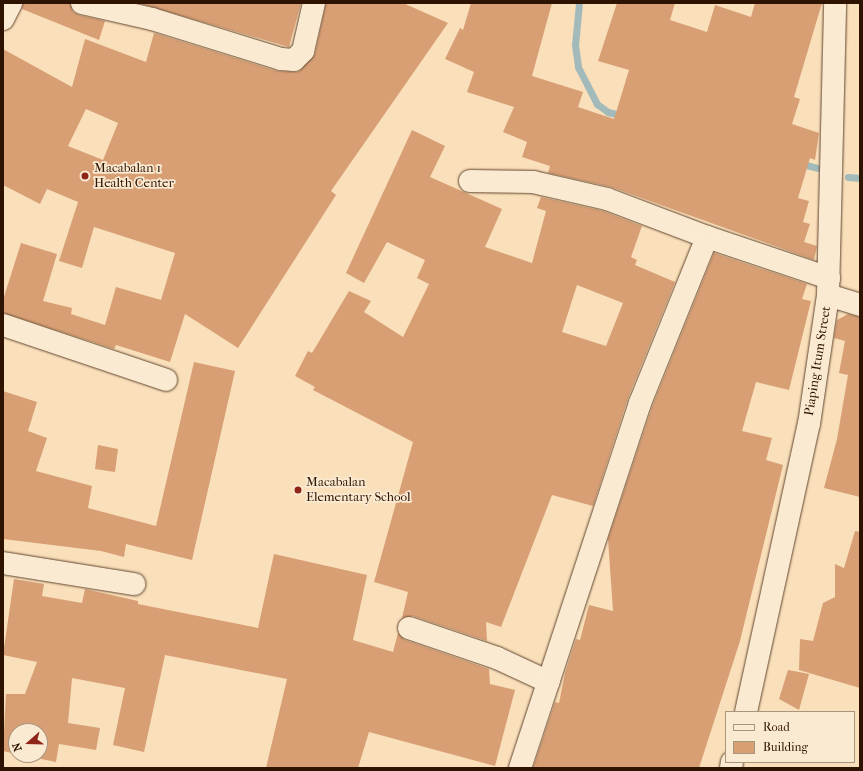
<!DOCTYPE html>
<style>
body{margin:0}
#map{position:relative;width:863px;height:771px;overflow:hidden;background:#f9dfba;font-family:"IM FELL French Canon",serif}
div>[style]{position:absolute}
[style*='--x']{left:calc(var(--x)*1px);top:calc(var(--y)*1px);width:calc(var(--w)*1px);rotate:calc(var(--a)*1deg)}
.stream>*{height:7px;margin:-3.5px;padding:0 3.5px;transform-origin:3.5px;border-radius:3.5px;background:#a3babb}
.building>*{inset:0;background:#d89f75}
.roads{filter:drop-shadow(0 0 1px #61462e) drop-shadow(0 0 1px #61462e)}
.minor>*{height:22px;margin:-11px;padding:0 11px;transform-origin:11px;border-radius:11px;background:#fbead2}
.tertiary>*{height:22px;margin:-11px;padding:0 11px;transform-origin:11px;border-radius:11px;background:#fbead2}
.dots>*{width:11px;height:11px;translate:-50% -50%;box-sizing:border-box;border:2px solid #fbead2;border-radius:50%}
span{translate:-50% -50%;white-space:nowrap;text-align:center;line-height:1.15;-webkit-text-stroke:3.5px #fbead2;paint-order:stroke}
.poi-label{font-size:13px;color:#2e1300}
.left{translate:0 -50%;text-align:left}
.street-label{font-size:13px;color:#2e1300}
.frame{position:absolute;inset:0;border:4px solid #2e1300;pointer-events:none}
.legend{position:absolute;left:725px;top:711px;width:130px;height:52px;box-sizing:border-box;background:#fbead2;border:1px solid #a9947e;margin:0;padding:5px 7px;list-style:none;font-size:12px;color:#2e1300}
.legend li{display:flex;align-items:center;gap:8px;height:20px}
.legend b{width:20px;border:1px solid #a9947e}
.north{position:absolute;left:8px;top:723px;width:40px;height:40px;box-sizing:border-box;background:#fbead2;border:1px solid #a9947e;border-radius:50%;rotate:250deg;font-size:11px;font-weight:700;line-height:16px;text-align:center;color:#2e1300}
.north::after{content:'';display:block;margin:auto;width:14px;height:18px;background:#8f2418;clip-path:polygon(50% 0,100% 100%,50% 72%,0 100%)}
</style>
<div id="map">
<div class="stream">
<i style="--x:579;--y:3;--w:42;--a:95.4"></i>
<i style="--x:575;--y:45;--w:22;--a:82"></i>
<i style="--x:578;--y:67;--w:42;--a:62.8"></i>
<i style="--x:597;--y:104;--w:14;--a:36"></i>
<i style="--x:608;--y:112;--w:16;--a:14"></i>
<i style="--x:798;--y:163;--w:21;--a:14"></i>
<i style="--x:848;--y:177;--w:12;--a:5"></i>
</div>
<div class="building">
<i style="clip-path:polygon(23px 3px,70px 3px,73px 12px,79px 15px,105px 21px,99px 40px,22px 9px)"></i>
<i style="clip-path:polygon(138px 3px,301px 3px,289px 47px)"></i>
<i style="clip-path:polygon(evenodd,326px 3px,403px 3px,448px 23px,331px 191px,336px 195px,238px 348px,185px 314px,170px 362px,116px 345px,114px 349px,3px 313px,3px 300px,21px 243px,57px 254px,43px 301px,72px 308px,71px 314px,105px 325px,116px 287px,161px 300px,175px 253px,94px 227px,82px 268px,59px 261px,78px 202px,47px 189px,40px 204px,3px 185px,3px 49px,72px 87px,85px 39px,146px 62px,154px 33px,277px 71px,298px 72px,315px 54px,326px 3px,86px 109px,118px 123px,103px 160px,68px 146px,86px 109px)"></i>
<i style="clip-path:polygon(471px 3px,552px 3px,532px 76px,583px 92px,578px 107px,614px 119px,629px 70px,598px 61px,617px 3px,675px 3px,670px 20px,707px 32px,715px 5px,751px 17px,755px 3px,822px 3px,794px 97px,800px 99px,792px 124px,819px 133px,815px 160px,810px 158px,798px 198px,809px 201px,803px 222px,810px 224px,804px 242px,817px 246px,814px 260px,611px 187px,548px 173px,550px 166px,522px 157px,527px 142px,503px 132px,514px 107px,467px 92px,474px 72px,445px 59px,460px 28px,463px 30px)"></i>
<i style="clip-path:polygon(evenodd,412px 130px,445px 146px,430px 177px,502px 209px,485px 247px,532px 263px,546px 211px,537px 208px,541px 197px,603px 211px,642px 226px,631px 257px,637px 260px,635px 265px,675px 282px,628px 398px,593px 506px,552px 495px,501px 627px,486px 622px,487px 641px,413px 616px,402px 618px,408px 592px,374px 582px,413px 442px,313px 390px,315px 387px,295px 376px,308px 351px,312px 353px,349px 291px,371px 301px,364px 312px,403px 337px,429px 284px,417px 278px,425px 260px,387px 242px,364px 283px,346px 273px,412px 130px,577px 285px,623px 303px,606px 346px,562px 332px,577px 285px)"></i>
<i style="clip-path:polygon(714px 253px,807px 284px,802px 299px,811px 301px,789px 390px,756px 382px,742px 431px,772px 438px,766px 460px,783px 465px,740px 641px,699px 768px,533px 768px,555px 702px,559px 703px,565px 673px,576px 639px,580px 640px,589px 605px,613px 611px,608px 539px,652px 407px)"></i>
<i style="clip-path:polygon(848px 314px,860px 317px,860px 497px,824px 488px,837px 439px,848px 375px,839px 373px,845px 341px,834px 338px,837px 320px)"></i>
<i style="clip-path:polygon(194px 362px,235px 371px,192px 560px,126px 544px,124px 557px,101px 551px,3px 539px,3px 391px,37px 402px,28px 431px,47px 438px,36px 471px,92px 486px,88px 508px,156px 526px)"></i>
<i style="clip-path:polygon(98px 445px,118px 449px,115px 472px,95px 469px)"></i>
<i style="clip-path:polygon(855px 531px,860px 532px,860px 688px,799px 670px,800px 639px,813px 641px,823px 603px,835px 597px,835px 564px,844px 568px)"></i>
<i style="clip-path:polygon(274px 554px,367px 575px,353px 640px,393px 652px,398px 633px,405px 640px,489px 669px,490px 684px,515px 690px,495px 766px,369px 732px,358px 768px,266px 768px,287px 679px,165px 655px,144px 752px,113px 745px,125px 688px,72px 678px,68px 723px,100px 728px,96px 750px,59px 744px,56px 762px,22px 755px,40px 755px,40px 731px,16px 731px,16px 754px,3px 751px,6px 694px,25px 694px,37px 662px,3px 655px,14px 579px,44px 584px,42px 596px,82px 603px,85px 589px,138px 601px,138px 604px,258px 628px)"></i>
<i style="clip-path:polygon(788px 670px,809px 674px,799px 710px,779px 699px)"></i>
</div>
<div class="roads">
<div class="minor">
<i style="--x:82;--y:3;--w:72;--a:12.9"></i>
<i style="--x:152;--y:19;--w:135;--a:17.2"></i>
<i style="--x:281;--y:59;--w:13;--a:4"></i>
<i style="--x:294;--y:60;--w:13;--a:-45"></i>
<i style="--x:303;--y:51;--w:49;--a:-77.1"></i>
<i style="--x:470;--y:181;--w:63;--a:0.9"></i>
<i style="--x:533;--y:182;--w:76;--a:12.9"></i>
<i style="--x:607;--y:199;--w:107;--a:20.8"></i>
<i style="--x:707;--y:237;--w:129;--a:18.6"></i>
<i style="--x:828;--y:295;--w:34;--a:17"></i>
<i style="--x:3;--y:325;--w:172;--a:18.6"></i>
<i style="--x:3;--y:563;--w:133;--a:9.1"></i>
<i style="--x:409;--y:628;--w:93;--a:18.8"></i>
<i style="--x:497;--y:658;--w:57;--a:24.8"></i>
<i style="--x:746;--y:712;--w:295;--a:-77.7"></i>
<i style="--x:809;--y:424;--w:130;--a:-81.6"></i>
<i style="--x:828;--y:295;--w:292;--a:-88.6"></i>
<i style="--x:520;--y:768;--w:384;--a:-71.8"></i>
<i style="--x:640;--y:403;--w:179;--a:-68"></i>
<i style="--x:731;--y:768;--w:6;--a:-81"></i>
</div>
<div class="tertiary">
<i style="--x:3;--y:19;--w:18;--a:-63"></i>
</div>
</div>
<div class="dots">
<i style="left:85px;top:176px;background:#8f2418"></i>
<i style="left:298px;top:490px;background:#8f2418"></i>
</div>
<div class="poi-label">
<span class="left" style="left:94px;top:176px">Macabalan 1<br>Health Center</span>
<span class="left" style="left:306px;top:490px">Macabalan<br>Elementary School</span>
</div>
<div class="street-label">
<span style="left:818px;top:361px;rotate:-81deg">Piaping Itum Street</span>
</div>
<div class="frame"></div>
<ul class="legend">
<li><b style="height:5px;background:#fbead2"></b>Road</li>
<li><b style="height:11px;background:#d89f75"></b>Building</li>
</ul>
<div class="north">N</div>
</div>
